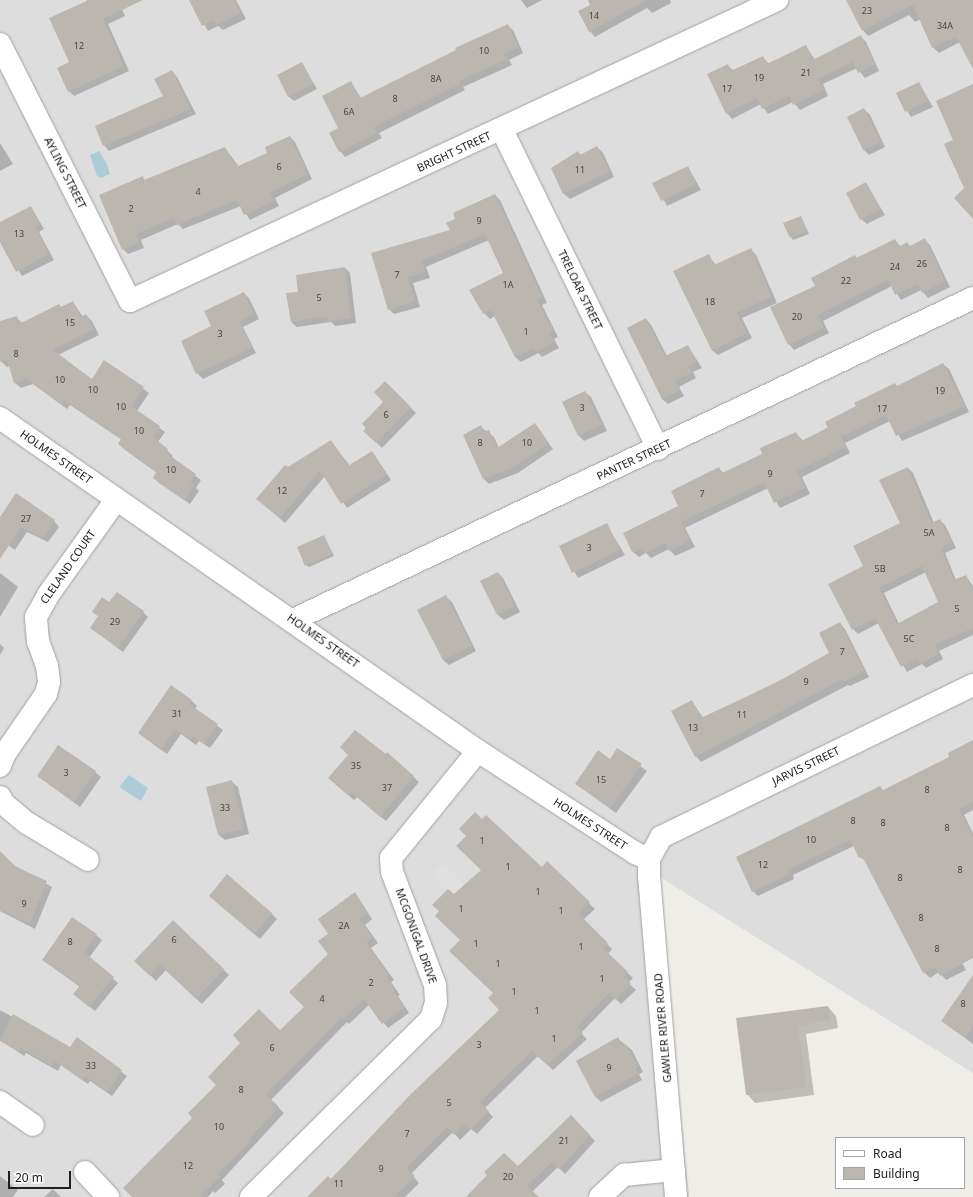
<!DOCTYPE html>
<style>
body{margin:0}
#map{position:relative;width:973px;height:1197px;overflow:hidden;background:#efede7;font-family:"Noto Sans",sans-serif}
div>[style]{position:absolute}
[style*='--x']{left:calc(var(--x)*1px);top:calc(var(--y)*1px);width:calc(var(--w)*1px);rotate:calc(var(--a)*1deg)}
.residential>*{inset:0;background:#dedddd}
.parking>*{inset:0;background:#e0e0e0}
.water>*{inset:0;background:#accdd8}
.shadow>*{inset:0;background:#0003}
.building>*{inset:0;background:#bcb6b0}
.roads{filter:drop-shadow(0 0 1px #a1a1a1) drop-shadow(0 0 1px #a1a1a1)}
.street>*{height:22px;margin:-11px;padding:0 11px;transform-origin:11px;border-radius:11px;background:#fff}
span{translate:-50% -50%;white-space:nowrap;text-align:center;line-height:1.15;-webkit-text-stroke:4px #fff;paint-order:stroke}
.number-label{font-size:9px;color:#474644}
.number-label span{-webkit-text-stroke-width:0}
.street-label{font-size:11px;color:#202020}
.legend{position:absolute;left:835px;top:1137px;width:130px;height:52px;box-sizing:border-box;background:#fff;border:1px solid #a6a6a6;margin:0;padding:5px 7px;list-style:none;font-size:12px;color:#202020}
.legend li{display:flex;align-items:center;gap:8px;height:20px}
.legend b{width:20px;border:1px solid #a6a6a6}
.scale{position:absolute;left:8px;top:1171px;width:63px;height:18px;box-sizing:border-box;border:2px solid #202020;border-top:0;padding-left:5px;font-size:12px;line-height:14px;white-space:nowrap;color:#202020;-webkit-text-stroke:3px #fff;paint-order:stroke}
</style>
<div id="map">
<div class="residential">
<i style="clip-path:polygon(0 0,973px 0,973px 1073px,658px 876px,689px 1197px,0 1197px)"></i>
</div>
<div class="parking">
<i style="clip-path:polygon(443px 863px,464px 885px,453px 897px,432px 875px)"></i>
</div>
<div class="water">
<i style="clip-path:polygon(99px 151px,107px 164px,110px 174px,101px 178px,97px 176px,90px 155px)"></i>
<i style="clip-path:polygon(129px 775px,148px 788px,141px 801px,119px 787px)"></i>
</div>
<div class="shadow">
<i style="clip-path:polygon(87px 0,118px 0,125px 16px,108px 24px,129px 71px,74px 96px,69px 91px,70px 63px)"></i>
<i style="clip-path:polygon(190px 0,236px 0,246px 19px,223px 30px,218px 26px,208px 31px)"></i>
<i style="clip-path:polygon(521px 0,542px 0,527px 8px)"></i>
<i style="clip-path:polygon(589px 0,670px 0,671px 3px,652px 13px,647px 8px,595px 37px,590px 31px,592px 5px)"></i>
<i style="clip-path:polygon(854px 0,973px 0,973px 67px,960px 42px,939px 53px,933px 47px,921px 19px,915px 22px,909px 15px,868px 36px,863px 30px)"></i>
<i style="clip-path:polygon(507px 25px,513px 30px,523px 53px,509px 60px,512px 65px,463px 87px,465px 90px,379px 133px,382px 138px,345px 157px,340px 151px,340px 129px,351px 83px,362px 99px)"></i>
<i style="clip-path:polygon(860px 36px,866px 42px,879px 71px,865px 78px,857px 68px,823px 84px,828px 96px,800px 110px,793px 102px,768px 114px,761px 104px,732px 119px,727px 113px,727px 65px,733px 70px,763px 57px,769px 64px,806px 46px,815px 60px)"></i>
<i style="clip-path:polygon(302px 63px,317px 89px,294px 101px,288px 96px)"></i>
<i style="clip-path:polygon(172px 71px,177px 77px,196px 114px,109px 151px,104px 145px,164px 97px)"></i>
<i style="clip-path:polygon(919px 83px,933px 107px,911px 117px,897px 94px)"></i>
<i style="clip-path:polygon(864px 109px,870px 115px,885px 147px,869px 155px,864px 150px,848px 117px)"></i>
<i style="clip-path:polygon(290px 137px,295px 142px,312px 179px,275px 198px,279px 206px,250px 220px,241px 206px,183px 229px,178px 224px,141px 240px,144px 248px,128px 254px,123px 249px,142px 177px,146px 181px,225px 148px,239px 167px,268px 153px)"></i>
<i style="clip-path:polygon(0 143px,13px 164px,0 171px)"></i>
<i style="clip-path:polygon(597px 147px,603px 153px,614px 177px,570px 199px,564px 194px,552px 169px,578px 152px,581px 155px)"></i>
<i style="clip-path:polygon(688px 167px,701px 190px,667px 206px,654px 183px)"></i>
<i style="clip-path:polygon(866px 184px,885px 215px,867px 224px,861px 219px)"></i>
<i style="clip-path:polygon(495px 195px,500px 200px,547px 303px,542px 305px,558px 337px,554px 339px,559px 348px,542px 357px,538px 353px,521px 362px,515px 357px,495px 316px,490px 319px,484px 313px,471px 290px,505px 274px,489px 240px,426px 267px,430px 278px,413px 283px,420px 307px,394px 314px,389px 309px,373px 253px,451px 231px,457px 219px)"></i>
<i style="clip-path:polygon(31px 207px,44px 229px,39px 232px,54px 260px,22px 276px,0 240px,0 223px)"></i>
<i style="clip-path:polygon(801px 217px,809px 234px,793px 240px,785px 223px)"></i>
<i style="clip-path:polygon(895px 240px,901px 247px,910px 247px,925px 240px,930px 245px,950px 287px,928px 298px,921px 290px,901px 300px,892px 286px,823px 321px,829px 333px,794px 350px,789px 344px,816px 286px,812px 278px)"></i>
<i style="clip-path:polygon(751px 249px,756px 255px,777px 303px,742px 318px,752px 338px,718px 355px,712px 350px,708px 255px,716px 265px)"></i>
<i style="clip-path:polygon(345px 268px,350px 273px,356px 323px,335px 326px,331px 322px,297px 327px,291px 322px,287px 294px,299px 292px)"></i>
<i style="clip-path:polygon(243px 293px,249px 298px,259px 319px,243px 327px,256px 353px,203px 379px,197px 373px,212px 327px)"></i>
<i style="clip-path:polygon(73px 302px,83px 317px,86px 315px,92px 321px,99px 335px,58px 355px,92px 380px,105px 361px,149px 393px,137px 411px,165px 432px,158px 442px,173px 456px,171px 458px,201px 480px,196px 488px,199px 491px,190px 504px,159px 483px,154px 478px,157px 473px,124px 449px,119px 444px,122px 440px,70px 405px,67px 409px,33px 384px,21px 388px,15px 383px,10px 366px,7px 367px,1px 361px,0 322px,16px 317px,22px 323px)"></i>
<i style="clip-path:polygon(646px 319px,651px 325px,667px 356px,688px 346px,702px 368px,693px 372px,696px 378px,679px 387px,684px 396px,668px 404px,662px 399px,628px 328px)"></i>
<i style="clip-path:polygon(943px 364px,949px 369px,969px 412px,902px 441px,890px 421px,845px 443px,850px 453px,802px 477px,810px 494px,780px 508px,768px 488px,685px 528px,695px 547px,675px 556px,669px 549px,651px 558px,646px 553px,639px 557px,633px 552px,719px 469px,724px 473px,763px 455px,796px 433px,803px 441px)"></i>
<i style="clip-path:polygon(385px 382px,416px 413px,382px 448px,365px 431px,385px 402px)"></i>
<i style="clip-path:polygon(585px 392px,591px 397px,607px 431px,584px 441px,579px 436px,563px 402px)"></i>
<i style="clip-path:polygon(535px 424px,553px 449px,518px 473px,489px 484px,484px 479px,481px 427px,494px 437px,499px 448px)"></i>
<i style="clip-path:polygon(331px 441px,350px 466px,372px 452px,391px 480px,347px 508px,325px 476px,285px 523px,263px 504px,288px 468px)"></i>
<i style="clip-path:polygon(evenodd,908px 468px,913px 473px,934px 523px,940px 520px,945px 525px,956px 548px,945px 553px,956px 580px,966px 576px,973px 586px,973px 635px,939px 651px,943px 659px,926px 668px,922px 664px,907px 672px,879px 623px,858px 634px,853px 629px,864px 566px,901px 523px,908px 468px,926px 572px,940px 602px,899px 624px,884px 593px,926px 572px)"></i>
<i style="clip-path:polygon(0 519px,54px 521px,59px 527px,48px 542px,27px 532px,15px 550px,0 539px)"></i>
<i style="clip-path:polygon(606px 524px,625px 555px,578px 578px,560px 546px)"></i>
<i style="clip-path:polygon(324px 536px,334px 556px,309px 567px,306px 565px)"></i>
<i style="clip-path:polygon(0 573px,18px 587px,0 617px)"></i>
<i style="clip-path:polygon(498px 573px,503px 578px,520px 612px,504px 620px,498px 615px,481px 581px)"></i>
<i style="clip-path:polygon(446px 597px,452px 602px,476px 651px,449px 665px,443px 660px)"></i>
<i style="clip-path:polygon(110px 604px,143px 612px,148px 617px,123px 652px,91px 628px,99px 617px,93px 612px)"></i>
<i style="clip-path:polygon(840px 623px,845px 629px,869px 677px,850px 686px,848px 685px,701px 762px,696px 756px,692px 701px,703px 718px,778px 682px,831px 653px)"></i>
<i style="clip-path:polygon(0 644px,4px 648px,0 655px)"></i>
<i style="clip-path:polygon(191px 700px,197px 706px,195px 709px,223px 730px,210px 748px,199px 741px,196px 745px,181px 734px,167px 754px,139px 733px)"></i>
<i style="clip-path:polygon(973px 742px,973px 810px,964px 815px,973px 833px,973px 938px,961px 961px,966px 970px,946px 980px,939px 972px,930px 978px,924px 972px,867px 862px,860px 857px,854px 846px,793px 875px,794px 879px,758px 896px,753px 891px,884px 791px,951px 757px)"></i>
<i style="clip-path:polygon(618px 749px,647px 771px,616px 813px,576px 784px,610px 760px)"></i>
<i style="clip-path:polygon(388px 754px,419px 782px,386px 821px,357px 797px,354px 800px,335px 784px)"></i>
<i style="clip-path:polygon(95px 772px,101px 777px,80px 807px,38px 776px)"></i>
<i style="clip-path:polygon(232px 782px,238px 787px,249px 834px,225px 840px,219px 835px)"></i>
<i style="clip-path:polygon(0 857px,52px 887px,35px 929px,0 911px)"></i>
<i style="clip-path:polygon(547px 863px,595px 909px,583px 920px,612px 949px,608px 954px,633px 978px,628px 983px,636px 990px,621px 1004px,615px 998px,581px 1033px,587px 1039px,553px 1070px,538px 1056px,485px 1108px,493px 1117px,477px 1134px,471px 1129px,460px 1140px,453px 1132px,411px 1174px,419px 1183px,405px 1197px,308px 1197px,331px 1180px,500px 1010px,494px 993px,461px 940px,453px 896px,542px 868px)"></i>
<i style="clip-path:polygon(355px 893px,372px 919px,365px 925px,378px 943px,371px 948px,394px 980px,391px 982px,400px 995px,398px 996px,409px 1013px,388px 1028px,369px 1005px,349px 1024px,347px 1022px,271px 1100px,284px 1113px,222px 1180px,225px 1184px,215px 1193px,213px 1191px,208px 1197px,134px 1197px,305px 1007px,329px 954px,330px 934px)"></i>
<i style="clip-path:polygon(215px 901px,271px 913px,277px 919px,260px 939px)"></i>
<i style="clip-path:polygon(173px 921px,229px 975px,202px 1004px,166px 970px,156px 981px,136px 961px)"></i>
<i style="clip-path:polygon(96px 935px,102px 940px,89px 958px,118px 983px,95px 1011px,80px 999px,80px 987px,43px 960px)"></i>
<i style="clip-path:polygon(973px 987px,973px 1044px,942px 1021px)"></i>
<i style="clip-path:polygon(828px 1007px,836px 1016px,838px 1028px,806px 1034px,814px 1095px,755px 1103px,747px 1094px,737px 1019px)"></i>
<i style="clip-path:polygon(0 1010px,70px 1049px,77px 1039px,127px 1076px,112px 1096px,90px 1081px,88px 1084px,61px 1065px,58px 1071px,26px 1053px,24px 1056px,0 1040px)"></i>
<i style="clip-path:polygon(618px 1039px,632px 1050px,643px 1072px,639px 1074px,642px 1080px,601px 1102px,595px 1096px)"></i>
<i style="clip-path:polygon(571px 1116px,595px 1141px,565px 1174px,558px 1167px,532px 1192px,537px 1197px,467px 1197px,518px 1168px)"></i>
<i style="clip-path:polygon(0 1176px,18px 1190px,13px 1197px,0 1197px)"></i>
<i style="clip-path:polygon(53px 1189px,61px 1197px,44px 1197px)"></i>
</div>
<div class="building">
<i style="clip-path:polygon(89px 0,143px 0,103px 19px,124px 66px,68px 92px,57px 68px,69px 62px,49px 18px)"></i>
<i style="clip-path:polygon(189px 0,234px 0,241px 13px,216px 25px,214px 20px,202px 26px)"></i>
<i style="clip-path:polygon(588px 0,647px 0,589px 32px,578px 11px,590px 5px)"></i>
<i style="clip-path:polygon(846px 0,973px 0,973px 69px,956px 37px,932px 48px,913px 5px,862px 31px)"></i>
<i style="clip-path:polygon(508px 24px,518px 47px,504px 54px,507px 59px,459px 81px,460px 84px,374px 127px,377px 133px,339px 152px,329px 133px,338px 128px,322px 96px,351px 81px,360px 98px,456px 50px,455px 48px)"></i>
<i style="clip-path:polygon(861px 35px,875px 65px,858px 73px,853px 62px,818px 79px,824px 90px,793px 105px,789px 96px,762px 109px,757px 98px,726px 114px,707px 74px,728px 64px,731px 71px,763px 56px,767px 64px,806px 45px,813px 60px)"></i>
<i style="clip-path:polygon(302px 62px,313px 84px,288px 97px,277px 75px)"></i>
<i style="clip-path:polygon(172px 70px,191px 109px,103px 146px,95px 126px,163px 96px,154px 79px)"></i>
<i style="clip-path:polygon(919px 82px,928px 101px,905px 112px,896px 93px)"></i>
<i style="clip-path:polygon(973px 84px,973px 219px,954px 198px,964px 188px,944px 144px,953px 140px,936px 101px)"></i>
<i style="clip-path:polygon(864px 108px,881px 142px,863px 150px,847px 117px)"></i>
<i style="clip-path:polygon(290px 136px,308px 174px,270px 193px,274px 201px,244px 215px,237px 200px,177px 225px,174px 218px,136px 234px,139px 242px,122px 250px,99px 195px,143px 176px,144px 180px,225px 147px,234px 164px,237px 163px,238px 166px,267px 153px,265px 147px)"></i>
<i style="clip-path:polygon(597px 146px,610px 172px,563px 194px,551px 168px,578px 151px,580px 155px)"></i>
<i style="clip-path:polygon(688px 166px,696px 184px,661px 201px,652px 183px)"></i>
<i style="clip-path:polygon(866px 182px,881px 209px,860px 220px,846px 193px)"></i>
<i style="clip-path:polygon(495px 194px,542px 297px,537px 300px,553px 331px,549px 333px,554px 342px,536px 352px,534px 348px,515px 357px,491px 310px,483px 314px,469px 290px,503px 273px,485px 234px,422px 261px,425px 272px,408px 277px,415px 301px,388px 310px,371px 253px,450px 230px,446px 223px,455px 219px,453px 213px)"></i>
<i style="clip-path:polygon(31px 206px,40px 224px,35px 226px,49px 254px,16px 272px,0 242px,0 222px)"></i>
<i style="clip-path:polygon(801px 216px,807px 231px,790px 238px,783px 223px)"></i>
<i style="clip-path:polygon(925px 238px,945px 281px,922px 293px,918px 284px,895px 295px,888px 280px,818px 315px,824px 328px,788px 345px,770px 307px,815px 286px,811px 278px,855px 255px,857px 258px,895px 239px,899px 247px,907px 242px,910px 246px)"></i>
<i style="clip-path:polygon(751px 248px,772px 297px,737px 312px,747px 333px,712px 351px,673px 271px,709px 254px,714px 265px)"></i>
<i style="clip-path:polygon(345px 267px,351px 318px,329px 321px,328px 316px,291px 322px,286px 293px,298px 292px,296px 275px)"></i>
<i style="clip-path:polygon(244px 292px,254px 314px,239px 321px,252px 348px,196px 374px,181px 341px,211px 326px,204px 311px)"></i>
<i style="clip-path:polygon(73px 301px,81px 317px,86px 314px,94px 329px,53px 350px,92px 379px,104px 360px,144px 387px,131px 406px,160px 426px,153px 437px,168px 449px,166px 453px,196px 474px,190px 483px,194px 485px,184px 500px,153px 478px,156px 472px,118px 444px,121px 439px,64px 400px,61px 404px,27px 379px,14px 383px,7px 360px,0 362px,0 321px,17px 316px,19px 324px,59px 304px,61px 307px)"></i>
<i style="clip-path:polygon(646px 318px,665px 356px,688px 345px,697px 362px,688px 366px,691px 373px,675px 381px,679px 391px,662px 399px,627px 328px)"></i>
<i style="clip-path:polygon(943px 363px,965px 406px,896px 436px,886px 415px,841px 437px,846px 447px,797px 471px,805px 488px,774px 503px,764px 482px,681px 522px,690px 541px,669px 551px,665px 543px,645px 553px,642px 548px,632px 552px,623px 533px,678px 506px,671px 491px,719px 467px,722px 473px,762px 454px,760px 448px,796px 432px,801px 441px,828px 428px,825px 422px,856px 406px,854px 403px,895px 383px,897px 386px)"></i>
<i style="clip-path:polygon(385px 381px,411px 407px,376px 443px,363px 431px,366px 428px,362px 424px,383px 402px,374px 392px)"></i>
<i style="clip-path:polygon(585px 391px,602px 425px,578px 436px,562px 402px)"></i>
<i style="clip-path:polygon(535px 423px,549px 443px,512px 468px,483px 479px,463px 435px,481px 425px,484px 432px,489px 430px,497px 448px)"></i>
<i style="clip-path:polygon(331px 440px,348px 466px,372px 451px,387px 474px,341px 504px,320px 470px,280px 518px,256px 499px,285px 465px,288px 467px)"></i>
<i style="clip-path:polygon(evenodd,908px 467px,931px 523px,940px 519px,952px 543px,941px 548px,954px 580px,966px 575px,973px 590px,973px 628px,935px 645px,939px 654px,920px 664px,918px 659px,901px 667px,875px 618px,852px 630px,828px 584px,863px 566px,853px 546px,900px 523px,879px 480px,908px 467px,922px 566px,938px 602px,897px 624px,879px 588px,922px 566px)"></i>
<i style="clip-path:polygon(16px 493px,55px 520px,43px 538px,21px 527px,0 559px,0 517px)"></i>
<i style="clip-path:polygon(607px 523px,620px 550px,572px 573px,559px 546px)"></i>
<i style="clip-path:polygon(324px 535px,332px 554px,305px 566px,297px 547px)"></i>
<i style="clip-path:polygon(498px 572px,515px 606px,497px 615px,480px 581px)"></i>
<i style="clip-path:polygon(117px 592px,144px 611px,118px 648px,90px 628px,98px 616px,92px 612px,102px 597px,109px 602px)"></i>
<i style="clip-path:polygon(446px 595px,472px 646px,443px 660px,417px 610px)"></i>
<i style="clip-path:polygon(840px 622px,865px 671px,844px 682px,843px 679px,695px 757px,671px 711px,692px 700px,701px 718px,777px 682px,829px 653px,819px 633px)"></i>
<i style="clip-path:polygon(171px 685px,192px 700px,189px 704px,218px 724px,204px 744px,193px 736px,190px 740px,175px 729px,161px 750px,138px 733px)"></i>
<i style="clip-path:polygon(355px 730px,386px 754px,387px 752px,414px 776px,380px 817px,351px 792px,348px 795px,328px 778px,348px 755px,340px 747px)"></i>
<i style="clip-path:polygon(973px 740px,973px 802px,959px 809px,973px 837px,973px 958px,940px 976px,935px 967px,923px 973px,862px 856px,859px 858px,850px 840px,788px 870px,790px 874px,752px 892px,736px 857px,880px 786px,883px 790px,949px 757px,948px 753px)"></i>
<i style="clip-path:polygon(58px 745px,96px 771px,74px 802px,37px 776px)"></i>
<i style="clip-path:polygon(617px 748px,642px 764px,610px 808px,575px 784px,598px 750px,610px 759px)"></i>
<i style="clip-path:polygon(232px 780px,244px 829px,218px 835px,206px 787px)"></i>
<i style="clip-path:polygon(475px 812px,482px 819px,486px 815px,542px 867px,547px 861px,590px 902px,579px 914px,608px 943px,603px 948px,628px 972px,624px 977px,631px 984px,615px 1000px,609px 993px,577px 1027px,583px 1033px,547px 1065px,532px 1051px,480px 1102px,489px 1111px,471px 1129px,465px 1124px,454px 1135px,447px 1127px,406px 1168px,415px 1176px,394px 1197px,307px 1197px,328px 1176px,331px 1179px,410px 1095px,499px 1010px,488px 998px,493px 993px,449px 951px,460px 940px,435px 916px,439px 911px,432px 905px,448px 889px,454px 894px,481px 870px,456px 846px,466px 836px,459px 829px)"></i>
<i style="clip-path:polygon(0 851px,16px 867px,47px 881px,30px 924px,0 910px)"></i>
<i style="clip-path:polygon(227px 874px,272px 913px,254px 934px,209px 896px)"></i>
<i style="clip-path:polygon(355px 892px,368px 913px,360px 919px,373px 938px,366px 943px,389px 975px,386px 976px,395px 989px,393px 991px,405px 1007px,382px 1024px,364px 999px,343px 1019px,341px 1018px,266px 1094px,279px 1107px,249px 1139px,251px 1141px,217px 1174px,220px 1177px,200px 1197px,132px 1197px,123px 1188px,192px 1118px,188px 1113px,216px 1085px,208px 1077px,240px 1043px,233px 1035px,259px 1009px,280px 1030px,304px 1007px,289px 992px,328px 954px,318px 941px,328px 934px,318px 919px)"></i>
<i style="clip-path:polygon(72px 917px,97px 934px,84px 952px,114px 977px,89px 1007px,73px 994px,80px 986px,42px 960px)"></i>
<i style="clip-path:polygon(173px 920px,224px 969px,196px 999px,160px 965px,150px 976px,134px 961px)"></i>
<i style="clip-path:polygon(973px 975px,973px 1026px,965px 1038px,941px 1021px)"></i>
<i style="clip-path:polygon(828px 1006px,830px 1020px,798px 1026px,806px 1087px,746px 1095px,736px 1018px)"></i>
<i style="clip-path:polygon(13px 1014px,70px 1047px,77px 1037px,122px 1070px,107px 1092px,85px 1076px,82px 1080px,55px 1061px,52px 1066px,21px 1048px,19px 1052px,0 1041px)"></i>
<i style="clip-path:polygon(618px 1037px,623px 1046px,626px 1044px,638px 1067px,635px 1069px,638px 1074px,595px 1097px,576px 1061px)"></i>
<i style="clip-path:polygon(571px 1115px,590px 1135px,559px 1169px,552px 1162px,527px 1186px,539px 1197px,466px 1197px,487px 1175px,484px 1172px,504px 1153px,518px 1166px)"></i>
</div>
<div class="roads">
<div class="street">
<i style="--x:0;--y:44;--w:288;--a:63.2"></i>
<i style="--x:130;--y:301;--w:714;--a:-24.95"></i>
<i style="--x:502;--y:130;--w:355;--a:63.9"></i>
<i style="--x:0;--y:418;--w:583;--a:34.86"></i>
<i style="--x:478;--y:751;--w:187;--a:33"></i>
<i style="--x:635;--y:853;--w:15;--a:23"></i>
<i style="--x:293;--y:620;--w:752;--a:-25.34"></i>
<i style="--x:0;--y:766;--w:12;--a:-70"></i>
<i style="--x:4;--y:755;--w:74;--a:-55.5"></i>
<i style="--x:46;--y:694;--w:12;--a:-76"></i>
<i style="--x:49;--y:682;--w:16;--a:-97"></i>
<i style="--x:47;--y:666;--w:27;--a:-110"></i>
<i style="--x:38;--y:641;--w:24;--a:-95"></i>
<i style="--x:36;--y:617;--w:25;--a:-61"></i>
<i style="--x:48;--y:595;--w:117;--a:-54.4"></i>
<i style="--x:0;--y:797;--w:8;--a:60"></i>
<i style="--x:4;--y:804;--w:30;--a:40"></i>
<i style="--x:27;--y:823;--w:71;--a:31.2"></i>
<i style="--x:0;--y:1102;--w:40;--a:34.9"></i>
<i style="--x:85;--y:1172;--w:34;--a:47"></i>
<i style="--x:251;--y:1197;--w:253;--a:-44.7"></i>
<i style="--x:431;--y:1019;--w:17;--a:-73"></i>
<i style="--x:436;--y:1003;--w:18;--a:-93"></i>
<i style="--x:435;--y:985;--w:121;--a:-110.8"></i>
<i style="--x:392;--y:872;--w:14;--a:-94"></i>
<i style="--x:391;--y:858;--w:138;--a:-50.9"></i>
<i style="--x:600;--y:1197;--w:33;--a:-43"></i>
<i style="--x:624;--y:1175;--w:50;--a:-5.7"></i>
<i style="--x:676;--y:1197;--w:321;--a:-94.8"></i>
<i style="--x:649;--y:877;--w:18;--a:-90"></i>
<i style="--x:649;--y:859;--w:25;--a:-61"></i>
<i style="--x:661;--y:837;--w:347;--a:-26"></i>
</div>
</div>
<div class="number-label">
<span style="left:867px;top:11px">23</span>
<span style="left:594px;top:16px">14</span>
<span style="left:945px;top:26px">34A</span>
<span style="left:79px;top:46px">12</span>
<span style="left:484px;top:51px">10</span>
<span style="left:806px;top:73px">21</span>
<span style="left:759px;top:78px">19</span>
<span style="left:436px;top:79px">8A</span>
<span style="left:727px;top:89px">17</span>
<span style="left:395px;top:99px">8</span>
<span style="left:349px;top:112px">6A</span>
<span style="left:279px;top:167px">6</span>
<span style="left:580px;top:170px">11</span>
<span style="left:198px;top:192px">4</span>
<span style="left:131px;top:209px">2</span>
<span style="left:479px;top:221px">9</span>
<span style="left:19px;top:234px">13</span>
<span style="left:922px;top:264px">26</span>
<span style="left:895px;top:267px">24</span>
<span style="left:397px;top:275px">7</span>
<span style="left:846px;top:281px">22</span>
<span style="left:508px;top:285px">1A</span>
<span style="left:319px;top:298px">5</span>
<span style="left:710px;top:302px">18</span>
<span style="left:797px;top:317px">20</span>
<span style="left:70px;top:323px">15</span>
<span style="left:526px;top:332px">1</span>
<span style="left:220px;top:334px">3</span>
<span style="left:16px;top:354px">8</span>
<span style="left:60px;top:380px">10</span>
<span style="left:93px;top:390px">10</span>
<span style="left:940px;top:391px">19</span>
<span style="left:121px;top:407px">10</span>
<span style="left:582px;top:408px">3</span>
<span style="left:882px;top:409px">17</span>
<span style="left:386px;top:415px">6</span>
<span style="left:139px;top:431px">10</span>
<span style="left:480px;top:443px">8</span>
<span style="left:527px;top:443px">10</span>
<span style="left:171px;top:470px">10</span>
<span style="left:770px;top:474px">9</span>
<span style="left:282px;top:491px">12</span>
<span style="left:702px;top:494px">7</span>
<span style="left:26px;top:519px">27</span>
<span style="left:929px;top:533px">5A</span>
<span style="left:589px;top:548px">3</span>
<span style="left:880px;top:569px">5B</span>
<span style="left:957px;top:609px">5</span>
<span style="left:115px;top:622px">29</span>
<span style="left:909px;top:639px">5C</span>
<span style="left:842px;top:652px">7</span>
<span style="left:806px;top:682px">9</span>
<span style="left:177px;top:714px">31</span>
<span style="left:742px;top:715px">11</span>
<span style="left:693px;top:728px">13</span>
<span style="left:356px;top:766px">35</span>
<span style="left:66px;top:773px">3</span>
<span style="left:601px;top:780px">15</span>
<span style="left:387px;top:788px">37</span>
<span style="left:927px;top:790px">8</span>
<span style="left:225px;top:808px">33</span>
<span style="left:853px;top:821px">8</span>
<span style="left:883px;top:823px">8</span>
<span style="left:947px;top:828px">8</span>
<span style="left:811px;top:840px">10</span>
<span style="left:482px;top:841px">1</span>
<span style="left:763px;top:865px">12</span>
<span style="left:508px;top:867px">1</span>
<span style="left:960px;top:870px">8</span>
<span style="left:900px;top:878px">8</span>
<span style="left:538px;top:892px">1</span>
<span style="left:24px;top:904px">9</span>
<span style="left:461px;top:909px">1</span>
<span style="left:561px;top:911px">1</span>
<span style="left:921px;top:918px">8</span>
<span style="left:344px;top:926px">2A</span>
<span style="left:174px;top:940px">6</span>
<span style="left:70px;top:942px">8</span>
<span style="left:476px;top:944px">1</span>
<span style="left:581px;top:947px">1</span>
<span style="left:937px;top:949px">8</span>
<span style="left:498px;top:964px">1</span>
<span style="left:602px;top:979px">1</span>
<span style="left:371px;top:983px">2</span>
<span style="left:514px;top:992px">1</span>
<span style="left:322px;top:999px">4</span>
<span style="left:963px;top:1004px">8</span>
<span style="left:537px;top:1011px">1</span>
<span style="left:554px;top:1039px">1</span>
<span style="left:479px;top:1045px">3</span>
<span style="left:272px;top:1048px">6</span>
<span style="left:91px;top:1066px">33</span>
<span style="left:609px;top:1068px">9</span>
<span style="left:241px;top:1090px">8</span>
<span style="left:449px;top:1103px">5</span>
<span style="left:219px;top:1127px">10</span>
<span style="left:407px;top:1134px">7</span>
<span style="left:564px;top:1141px">21</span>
<span style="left:188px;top:1166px">12</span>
<span style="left:381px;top:1169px">9</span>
<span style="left:508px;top:1177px">20</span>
<span style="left:339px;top:1184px">11</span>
</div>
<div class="street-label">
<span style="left:454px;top:152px;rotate:-25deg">BRIGHT STREET</span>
<span style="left:65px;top:173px;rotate:63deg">AYLING STREET</span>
<span style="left:580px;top:290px;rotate:64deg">TRELOAR STREET</span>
<span style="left:56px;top:457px;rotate:35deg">HOLMES STREET</span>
<span style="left:634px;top:460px;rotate:-25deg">PANTER STREET</span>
<span style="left:68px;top:567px;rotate:-55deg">CLELAND COURT</span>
<span style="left:323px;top:641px;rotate:35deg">HOLMES STREET</span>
<span style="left:806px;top:766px;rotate:-26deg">JARVIS STREET</span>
<span style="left:590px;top:824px;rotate:33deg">HOLMES STREET</span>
<span style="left:416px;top:936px;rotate:70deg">MCGONIGAL DRIVE</span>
<span style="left:663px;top:1028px;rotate:-95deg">GAWLER RIVER ROAD</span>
</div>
<ul class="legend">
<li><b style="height:5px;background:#fff"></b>Road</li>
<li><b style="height:11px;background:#bcb6b0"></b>Building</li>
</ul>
<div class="scale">20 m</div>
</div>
